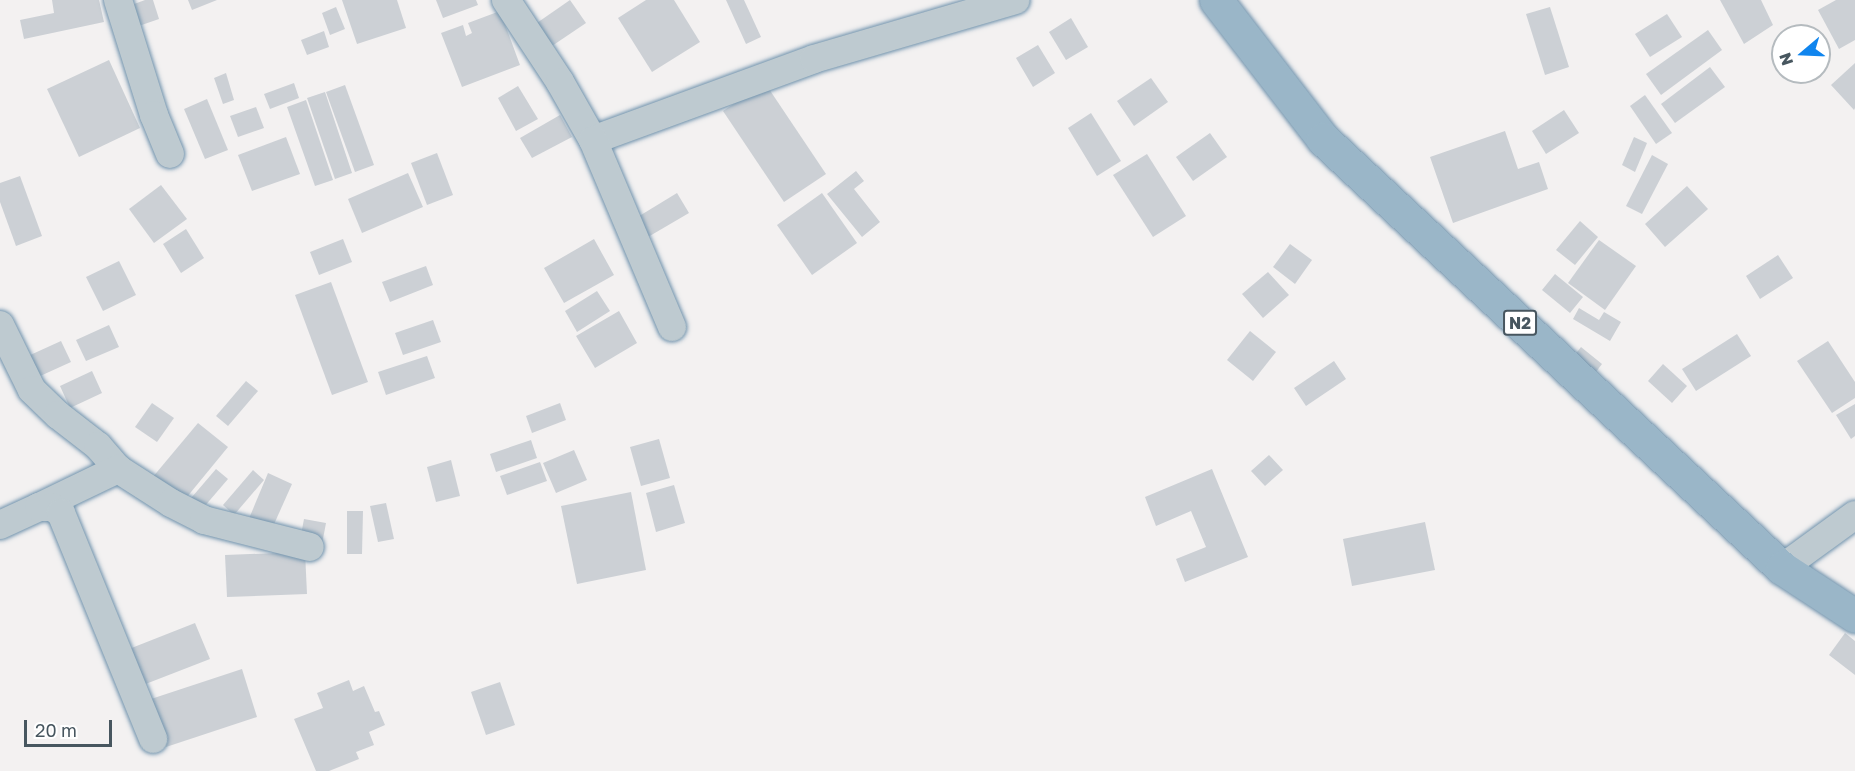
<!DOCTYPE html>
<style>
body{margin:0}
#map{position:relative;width:1855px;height:771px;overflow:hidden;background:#f3f1f1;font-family:"Golos Text",sans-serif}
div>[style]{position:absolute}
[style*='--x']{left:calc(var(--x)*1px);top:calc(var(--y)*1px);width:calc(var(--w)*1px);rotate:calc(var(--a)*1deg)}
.building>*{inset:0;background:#ccd0d5}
.roads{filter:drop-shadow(0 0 2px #7193ad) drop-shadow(0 0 2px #7193ad)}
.minor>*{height:28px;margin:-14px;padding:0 14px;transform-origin:14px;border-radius:14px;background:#becad0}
.trunk>*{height:33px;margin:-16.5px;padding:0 16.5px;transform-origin:16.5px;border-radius:16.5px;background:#9ab6c8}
span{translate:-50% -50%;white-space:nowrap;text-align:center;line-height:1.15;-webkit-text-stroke:5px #fff;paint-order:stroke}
.shield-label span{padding:2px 4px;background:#fff;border:2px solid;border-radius:4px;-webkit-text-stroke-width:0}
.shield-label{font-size:16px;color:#47565f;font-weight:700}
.north{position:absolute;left:1771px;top:24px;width:60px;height:60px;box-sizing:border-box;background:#fff;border:2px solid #b5bbbf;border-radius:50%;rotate:251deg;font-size:16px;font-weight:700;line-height:24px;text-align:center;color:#47565f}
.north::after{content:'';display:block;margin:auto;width:21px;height:27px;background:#1085ee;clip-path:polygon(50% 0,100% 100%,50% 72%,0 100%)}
.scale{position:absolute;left:24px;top:720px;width:88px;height:27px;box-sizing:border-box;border:3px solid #47565f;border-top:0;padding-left:8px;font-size:18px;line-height:21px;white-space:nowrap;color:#47565f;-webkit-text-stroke:4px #fff;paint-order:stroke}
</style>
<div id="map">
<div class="building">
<i style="clip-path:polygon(52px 0,99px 0,104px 22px,24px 39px,20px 20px,54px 13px)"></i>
<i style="clip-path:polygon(145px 0,153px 0,159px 19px,133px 28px,126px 7px)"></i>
<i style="clip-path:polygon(188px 0,217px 0,192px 10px)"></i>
<i style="clip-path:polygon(342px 0,397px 0,406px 28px,357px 44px)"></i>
<i style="clip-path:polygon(436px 0,476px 0,478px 5px,443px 18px)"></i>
<i style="clip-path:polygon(570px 0,586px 23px,549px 48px,534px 25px)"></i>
<i style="clip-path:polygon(646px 0,674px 0,700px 42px,652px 72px,618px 18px)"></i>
<i style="clip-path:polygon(726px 0,744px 0,761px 37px,746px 44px)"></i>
<i style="clip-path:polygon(1720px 0,1761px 0,1773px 25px,1744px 44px)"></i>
<i style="clip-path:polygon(1836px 0,1855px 0,1855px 40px,1839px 49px,1818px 10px)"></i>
<i style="clip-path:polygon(336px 7px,345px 29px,330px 35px,322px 13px)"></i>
<i style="clip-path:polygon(1550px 7px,1569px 67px,1545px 75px,1526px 14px)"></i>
<i style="clip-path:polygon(500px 11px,520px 65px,462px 87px,441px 33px,463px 25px,466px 36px,472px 33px,468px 23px)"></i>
<i style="clip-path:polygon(1667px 14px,1682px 37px,1650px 57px,1635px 34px)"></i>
<i style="clip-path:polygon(1071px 18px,1088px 47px,1066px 60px,1049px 32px)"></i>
<i style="clip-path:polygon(1708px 30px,1722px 50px,1661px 95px,1646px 74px)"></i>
<i style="clip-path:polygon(324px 31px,329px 47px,307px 55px,301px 40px)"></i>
<i style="clip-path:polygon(1038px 45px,1055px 73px,1033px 87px,1016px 58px)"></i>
<i style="clip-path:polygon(109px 60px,140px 128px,79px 157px,47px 89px)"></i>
<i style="clip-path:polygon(1855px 63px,1855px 108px,1854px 110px,1831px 85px)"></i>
<i style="clip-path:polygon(1710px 67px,1725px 87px,1675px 123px,1661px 104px)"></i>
<i style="clip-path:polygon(226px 73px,234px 100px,223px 104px,214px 78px)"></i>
<i style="clip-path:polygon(1151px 78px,1168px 102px,1134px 126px,1117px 101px)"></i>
<i style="clip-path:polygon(294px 83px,299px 98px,270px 109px,264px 94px)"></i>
<i style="clip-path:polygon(765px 83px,826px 174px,784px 202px,723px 111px)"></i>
<i style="clip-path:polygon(345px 85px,374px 165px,355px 172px,326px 92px)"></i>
<i style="clip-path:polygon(518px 86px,538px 119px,516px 131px,498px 98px)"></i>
<i style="clip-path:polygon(325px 92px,352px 173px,335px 179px,307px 98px)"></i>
<i style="clip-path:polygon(1645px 95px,1672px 133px,1656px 144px,1630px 106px)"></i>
<i style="clip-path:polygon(207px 99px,228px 150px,205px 159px,184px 109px)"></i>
<i style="clip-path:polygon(306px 100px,333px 180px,315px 186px,287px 107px)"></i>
<i style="clip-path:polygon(256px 107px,264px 128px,238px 137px,230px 116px)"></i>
<i style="clip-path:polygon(1564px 110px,1579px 133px,1546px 154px,1532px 131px)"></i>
<i style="clip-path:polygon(1091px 113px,1121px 161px,1097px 176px,1068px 128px)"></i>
<i style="clip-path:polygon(560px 115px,572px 137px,532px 158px,520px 138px)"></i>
<i style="clip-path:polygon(1505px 131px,1518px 169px,1539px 162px,1548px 189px,1453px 223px,1430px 157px)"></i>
<i style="clip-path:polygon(1210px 133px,1227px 157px,1193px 181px,1176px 157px)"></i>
<i style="clip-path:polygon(286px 137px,300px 174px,252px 191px,238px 155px)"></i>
<i style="clip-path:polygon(1634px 137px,1647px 143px,1635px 172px,1622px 165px)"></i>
<i style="clip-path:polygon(437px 153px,453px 195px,427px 205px,411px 163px)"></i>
<i style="clip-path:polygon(1147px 154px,1186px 216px,1153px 237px,1113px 175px)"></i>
<i style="clip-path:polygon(1652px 155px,1668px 164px,1642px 214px,1626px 206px)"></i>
<i style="clip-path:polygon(856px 171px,864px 181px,854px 189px,880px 222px,862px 237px,827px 194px)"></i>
<i style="clip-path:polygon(408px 173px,423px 207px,362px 233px,348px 199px)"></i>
<i style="clip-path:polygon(20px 176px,42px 236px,16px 246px,0 202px,0 183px)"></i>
<i style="clip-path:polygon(161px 185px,187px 219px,154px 243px,129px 209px)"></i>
<i style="clip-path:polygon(1687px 186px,1708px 209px,1665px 247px,1645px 224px)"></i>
<i style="clip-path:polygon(677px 193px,689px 213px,648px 237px,636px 218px)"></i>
<i style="clip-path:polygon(822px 193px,857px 243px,812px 275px,777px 225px)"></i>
<i style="clip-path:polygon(1580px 221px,1598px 237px,1575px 265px,1556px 250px)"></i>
<i style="clip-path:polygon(186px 229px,204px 258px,181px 273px,163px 244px)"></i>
<i style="clip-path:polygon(343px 239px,352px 262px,319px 275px,310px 252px)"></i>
<i style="clip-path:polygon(594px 239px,614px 275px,564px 303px,544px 268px)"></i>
<i style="clip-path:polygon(1599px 240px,1636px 266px,1605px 310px,1568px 283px)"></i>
<i style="clip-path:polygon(1290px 244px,1312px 260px,1295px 284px,1273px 267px)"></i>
<i style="clip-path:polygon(1778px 255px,1793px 278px,1760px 299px,1746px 276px)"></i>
<i style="clip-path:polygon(119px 261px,136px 295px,103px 311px,86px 277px)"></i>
<i style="clip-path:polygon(426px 266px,433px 285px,390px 302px,382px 282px)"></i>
<i style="clip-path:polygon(1268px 272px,1289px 295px,1263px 318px,1242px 294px)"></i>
<i style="clip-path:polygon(1555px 274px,1583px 297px,1570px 313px,1542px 290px)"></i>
<i style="clip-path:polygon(331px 282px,368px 382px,332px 395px,295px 295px)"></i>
<i style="clip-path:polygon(597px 291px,610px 311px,577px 332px,565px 311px)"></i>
<i style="clip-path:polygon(1579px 308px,1599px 320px,1604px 312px,1621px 322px,1610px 341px,1573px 319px)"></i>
<i style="clip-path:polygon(619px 311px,637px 343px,595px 368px,576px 336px)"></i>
<i style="clip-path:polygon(433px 320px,441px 342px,403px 355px,395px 333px)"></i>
<i style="clip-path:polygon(109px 325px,119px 347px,86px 361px,76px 340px)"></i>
<i style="clip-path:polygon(1250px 331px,1276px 352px,1253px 381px,1227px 360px)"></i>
<i style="clip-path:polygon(1737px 334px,1751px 356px,1696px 391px,1682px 369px)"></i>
<i style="clip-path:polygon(61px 341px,71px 362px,38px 377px,28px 356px)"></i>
<i style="clip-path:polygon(1828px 341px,1855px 382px,1855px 398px,1832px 413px,1797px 361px)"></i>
<i style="clip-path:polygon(1581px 347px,1602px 364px,1589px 381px,1567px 365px)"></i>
<i style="clip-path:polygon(427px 356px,435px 378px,386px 395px,378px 372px)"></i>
<i style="clip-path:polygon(1334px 361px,1346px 379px,1306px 406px,1294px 388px)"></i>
<i style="clip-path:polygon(1663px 364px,1687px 386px,1672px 403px,1648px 381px)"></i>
<i style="clip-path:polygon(92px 371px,102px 393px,70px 408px,60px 386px)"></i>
<i style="clip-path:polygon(246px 381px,258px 391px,228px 426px,216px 416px)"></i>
<i style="clip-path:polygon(152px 403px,174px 418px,157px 442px,135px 427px)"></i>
<i style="clip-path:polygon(560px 403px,566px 420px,532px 433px,526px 416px)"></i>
<i style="clip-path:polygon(1855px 404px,1855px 436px,1851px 439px,1836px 415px)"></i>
<i style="clip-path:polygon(198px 423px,228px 447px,182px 503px,152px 478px)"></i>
<i style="clip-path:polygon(659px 439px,670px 478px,641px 486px,630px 447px)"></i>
<i style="clip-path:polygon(531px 440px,537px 458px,496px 472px,490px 454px)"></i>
<i style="clip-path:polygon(574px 450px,587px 480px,556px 493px,543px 463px)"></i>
<i style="clip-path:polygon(1269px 455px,1283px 470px,1265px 486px,1251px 471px)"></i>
<i style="clip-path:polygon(451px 460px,460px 496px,436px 502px,427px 467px)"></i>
<i style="clip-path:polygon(540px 462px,547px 481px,507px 495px,500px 476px)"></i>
<i style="clip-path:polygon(216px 469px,228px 479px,198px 514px,186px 504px)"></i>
<i style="clip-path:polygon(1212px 469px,1248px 557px,1185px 582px,1176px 559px,1206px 547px,1191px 511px,1156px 526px,1145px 497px)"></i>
<i style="clip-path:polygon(253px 470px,264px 480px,234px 515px,223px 505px)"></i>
<i style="clip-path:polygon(268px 473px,292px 484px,271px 531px,248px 521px)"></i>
<i style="clip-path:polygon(674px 485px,685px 523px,656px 532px,646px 493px)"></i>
<i style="clip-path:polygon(631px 492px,646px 570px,577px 584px,561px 506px)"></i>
<i style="clip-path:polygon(386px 503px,394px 539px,378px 542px,370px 506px)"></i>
<i style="clip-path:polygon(347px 511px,363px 511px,362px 554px,347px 554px)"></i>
<i style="clip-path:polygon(304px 519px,326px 523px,322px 544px,300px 540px)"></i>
<i style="clip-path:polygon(1425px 522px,1435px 570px,1352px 586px,1343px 539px)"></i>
<i style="clip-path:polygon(305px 552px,307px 594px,227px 597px,225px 555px)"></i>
<i style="clip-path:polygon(195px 623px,210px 659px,143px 685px,129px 649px)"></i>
<i style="clip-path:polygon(1845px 633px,1855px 641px,1855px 675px,1829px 655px)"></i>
<i style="clip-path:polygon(242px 669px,257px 717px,166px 747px,151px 699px)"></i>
<i style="clip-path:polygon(349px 680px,353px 691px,364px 686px,375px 712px,379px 711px,385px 725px,369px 732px,374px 745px,356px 752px,359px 759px,329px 771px,316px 771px,294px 719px,323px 708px,317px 693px)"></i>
<i style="clip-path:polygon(500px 682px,515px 725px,486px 735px,471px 692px)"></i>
</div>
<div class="roads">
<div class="minor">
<i style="--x:118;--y:0;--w:121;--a:72.6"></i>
<i style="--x:154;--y:115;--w:42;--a:67.7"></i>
<i style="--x:506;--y:0;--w:98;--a:56.6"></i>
<i style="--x:560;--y:82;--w:67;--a:60.4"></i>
<i style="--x:593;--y:140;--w:235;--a:-20.1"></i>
<i style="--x:814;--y:59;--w:210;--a:-16.3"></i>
<i style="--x:593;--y:140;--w:203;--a:67.1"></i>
<i style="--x:0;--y:325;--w:72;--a:63.8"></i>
<i style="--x:32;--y:390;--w:36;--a:44"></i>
<i style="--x:58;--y:415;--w:51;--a:37.8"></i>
<i style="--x:98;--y:446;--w:30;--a:49"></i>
<i style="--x:118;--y:469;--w:63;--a:32.7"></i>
<i style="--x:171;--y:503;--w:37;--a:27"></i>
<i style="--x:204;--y:520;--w:109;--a:14.3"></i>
<i style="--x:39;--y:507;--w:88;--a:-25.7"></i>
<i style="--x:0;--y:525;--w:43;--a:-24.8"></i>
<i style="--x:39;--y:507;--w:13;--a:0"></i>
<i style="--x:52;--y:507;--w:11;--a:34"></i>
<i style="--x:61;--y:513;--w:244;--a:67.8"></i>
<i style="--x:1782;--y:568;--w:90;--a:-36"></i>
</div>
<div class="trunk">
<i style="--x:1216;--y:0;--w:175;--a:52.4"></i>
<i style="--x:1323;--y:139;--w:628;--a:43.07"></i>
<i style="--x:1782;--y:568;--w:87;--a:33.3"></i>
</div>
</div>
<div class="shield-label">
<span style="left:1520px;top:323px">N2</span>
</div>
<div class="north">N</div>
<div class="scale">20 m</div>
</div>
